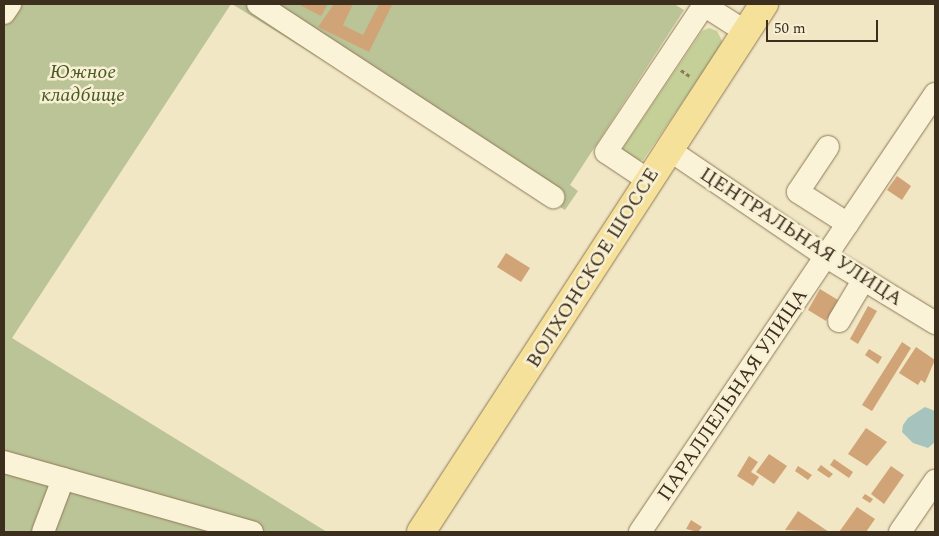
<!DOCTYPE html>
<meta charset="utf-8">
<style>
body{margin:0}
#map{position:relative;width:939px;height:536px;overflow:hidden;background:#f1e7c4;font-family:Spectral,serif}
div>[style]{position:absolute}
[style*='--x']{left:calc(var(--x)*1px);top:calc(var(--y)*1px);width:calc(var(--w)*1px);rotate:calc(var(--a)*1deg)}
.green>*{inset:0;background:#c4d097}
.cemetery>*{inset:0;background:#bbc496}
.water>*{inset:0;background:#a6c4bd}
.building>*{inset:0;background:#d1a477}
.path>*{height:2.5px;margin-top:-1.25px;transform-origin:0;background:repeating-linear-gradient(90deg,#8d7959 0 4px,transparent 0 6.5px)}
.roads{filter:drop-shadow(0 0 1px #8d7959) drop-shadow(0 0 1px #8d7959)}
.minor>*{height:22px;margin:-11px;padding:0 11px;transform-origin:11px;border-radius:11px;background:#fbf3d8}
.major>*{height:28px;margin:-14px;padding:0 14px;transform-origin:14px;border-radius:14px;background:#f6e19a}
span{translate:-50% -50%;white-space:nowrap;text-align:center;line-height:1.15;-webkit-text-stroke:5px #f8f0d4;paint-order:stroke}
.park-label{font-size:20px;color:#475a23;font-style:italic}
.street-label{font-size:20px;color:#3c2f1e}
.frame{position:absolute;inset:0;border:5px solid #3c2f1e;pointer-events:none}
.scale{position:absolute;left:766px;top:20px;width:112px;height:22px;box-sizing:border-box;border:2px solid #3c2f1e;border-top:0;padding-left:6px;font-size:15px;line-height:18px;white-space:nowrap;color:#3c2f1e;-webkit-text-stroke:4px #f8f0d4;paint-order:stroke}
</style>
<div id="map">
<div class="green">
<i style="clip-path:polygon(709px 28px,717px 31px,723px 43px,643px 160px,636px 162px,625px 155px,623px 148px,702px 31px)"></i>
</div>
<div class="cemetery">
<i style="clip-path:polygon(4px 4px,231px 4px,12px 338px,327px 532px,4px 532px)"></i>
<i style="clip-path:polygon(232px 4px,674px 4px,684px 10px,570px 185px,578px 191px,565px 210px)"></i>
</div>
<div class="water">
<i style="clip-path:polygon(925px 407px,935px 411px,935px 442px,928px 448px,913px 443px,902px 432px,903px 425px,908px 418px)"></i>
</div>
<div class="building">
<i style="clip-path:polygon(298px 4px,328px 4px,321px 16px)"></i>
<i style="clip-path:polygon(334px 4px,353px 4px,343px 25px,363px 35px,379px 4px,392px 5px,369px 52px,318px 27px)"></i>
<i style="clip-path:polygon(897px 176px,911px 186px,902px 200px,887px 190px)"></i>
<i style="clip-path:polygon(506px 253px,530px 268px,521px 282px,497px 267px)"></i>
<i style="clip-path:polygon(820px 289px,838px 300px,826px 321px,808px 310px)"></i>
<i style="clip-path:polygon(868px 306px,877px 311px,858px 344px,850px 339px)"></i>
<i style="clip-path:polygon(902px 342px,911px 348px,872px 411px,862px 405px)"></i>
<i style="clip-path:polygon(916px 347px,935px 360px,925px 383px,921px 380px,918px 385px,899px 373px)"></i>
<i style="clip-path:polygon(869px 349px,882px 357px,878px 364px,865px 355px)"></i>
<i style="clip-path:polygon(866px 428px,887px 442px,867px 466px,848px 454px)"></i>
<i style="clip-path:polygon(769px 454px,787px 466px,774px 484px,756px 472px)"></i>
<i style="clip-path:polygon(749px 456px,758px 462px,751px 472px,759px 477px,753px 486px,737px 476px)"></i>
<i style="clip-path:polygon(834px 459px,853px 472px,849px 478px,830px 465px)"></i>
<i style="clip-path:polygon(821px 465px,833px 474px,829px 478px,817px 470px)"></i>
<i style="clip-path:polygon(798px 466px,812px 475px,808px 480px,795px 471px)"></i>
<i style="clip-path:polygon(891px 466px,904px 475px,884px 504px,871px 494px)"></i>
<i style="clip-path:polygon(865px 494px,873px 499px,870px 503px,862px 498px)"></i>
<i style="clip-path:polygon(857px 507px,875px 519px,866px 532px,839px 532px)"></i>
<i style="clip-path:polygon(798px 511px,829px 532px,785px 530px)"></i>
<i style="clip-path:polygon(691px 520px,702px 527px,698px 532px,686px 529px)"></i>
</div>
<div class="path">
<i style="--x:681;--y:70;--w:12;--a:35"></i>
</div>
<div class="roads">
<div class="minor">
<i style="--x:258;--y:4;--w:353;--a:33.2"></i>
<i style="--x:702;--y:4;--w:52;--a:32.5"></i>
<i style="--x:4;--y:13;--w:11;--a:-56"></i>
<i style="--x:828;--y:147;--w:54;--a:123.7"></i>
<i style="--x:798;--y:192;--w:59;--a:32.6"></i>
<i style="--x:668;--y:149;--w:192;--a:34.2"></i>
<i style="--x:827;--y:257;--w:127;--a:31.4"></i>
<i style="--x:648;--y:180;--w:50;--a:-146.3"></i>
<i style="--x:606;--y:152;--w:177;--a:-56.3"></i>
<i style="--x:839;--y:321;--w:49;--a:-59.2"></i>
<i style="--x:4;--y:462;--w:258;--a:15.8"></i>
<i style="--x:43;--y:532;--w:57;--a:-69.3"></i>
<i style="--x:640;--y:532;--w:528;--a:-56.04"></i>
<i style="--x:900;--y:532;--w:62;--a:-55.5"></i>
</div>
<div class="major">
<i style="--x:421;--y:532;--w:630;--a:-56.99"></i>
</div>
</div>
<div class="park-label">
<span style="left:83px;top:84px">Южное<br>кладбище</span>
</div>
<div class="street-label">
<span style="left:801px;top:237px;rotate:33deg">ЦЕНТРАЛЬНАЯ УЛИЦА</span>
<span style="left:593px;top:268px;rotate:-58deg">ВОЛХОНСКОЕ ШОССЕ</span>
<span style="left:733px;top:395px;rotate:-56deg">ПАРАЛЛЕЛЬНАЯ УЛИЦА</span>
</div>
<div class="frame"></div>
<div class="scale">50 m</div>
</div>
